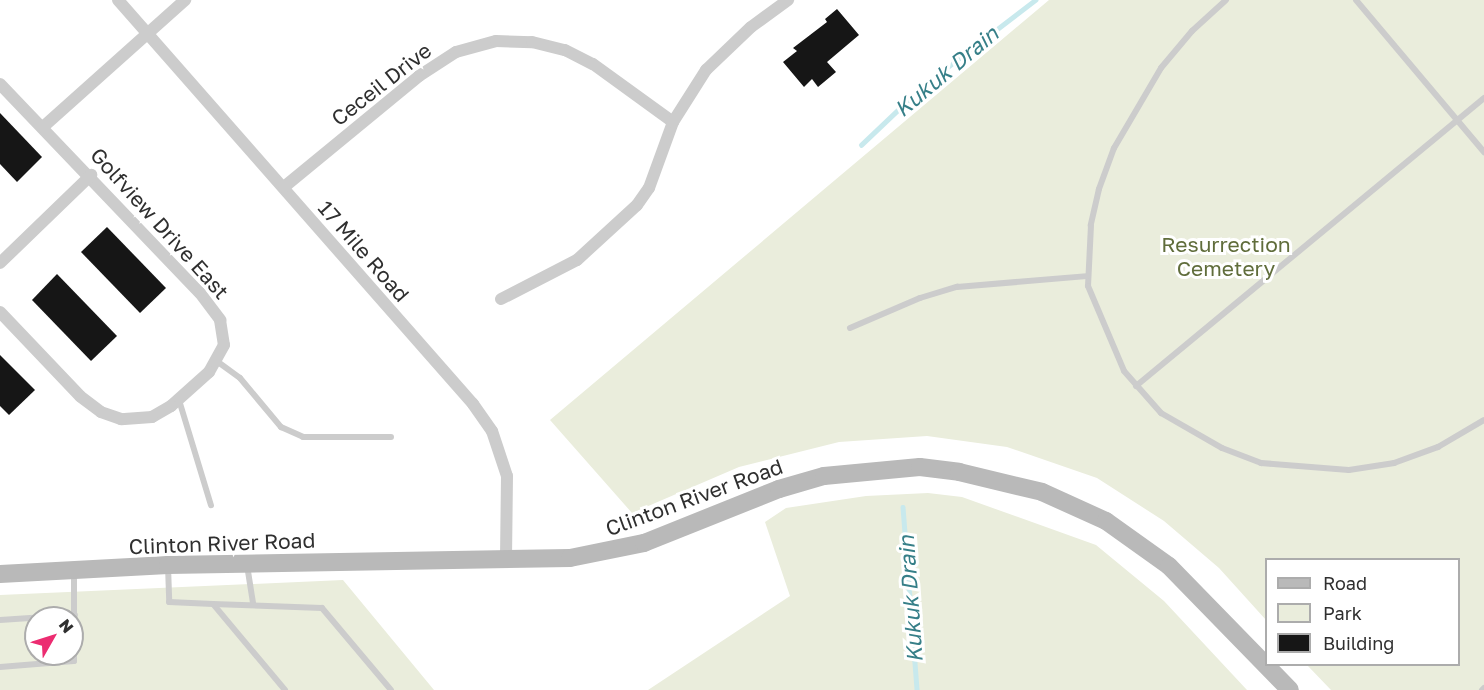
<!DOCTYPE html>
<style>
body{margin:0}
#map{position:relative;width:1484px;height:690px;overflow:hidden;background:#fff;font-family:"Golos Text",sans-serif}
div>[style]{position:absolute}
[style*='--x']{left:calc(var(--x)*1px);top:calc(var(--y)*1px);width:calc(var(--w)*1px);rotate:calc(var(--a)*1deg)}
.green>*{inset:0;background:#eaeddc}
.stream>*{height:4.5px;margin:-2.25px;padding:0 2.25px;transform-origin:2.25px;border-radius:2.25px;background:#c8e9ed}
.building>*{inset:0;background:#161616}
.lane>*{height:6px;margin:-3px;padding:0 3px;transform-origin:3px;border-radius:3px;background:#ccc}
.street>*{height:12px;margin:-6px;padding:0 6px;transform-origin:6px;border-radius:6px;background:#ccc}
.secondary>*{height:18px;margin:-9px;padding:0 9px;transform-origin:9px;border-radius:9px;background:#b9b9b9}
span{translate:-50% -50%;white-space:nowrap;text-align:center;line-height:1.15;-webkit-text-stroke:6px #fff;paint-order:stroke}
.street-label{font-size:21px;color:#2f2f2f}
.park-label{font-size:21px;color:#606d3b}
.water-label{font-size:22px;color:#367f88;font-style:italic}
.legend{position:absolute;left:1265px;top:558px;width:195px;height:108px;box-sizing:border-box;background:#fff;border:2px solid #acacac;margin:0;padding:8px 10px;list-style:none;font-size:18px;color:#2f2f2f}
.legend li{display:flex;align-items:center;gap:12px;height:30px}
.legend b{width:30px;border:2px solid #acacac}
.north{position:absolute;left:24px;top:606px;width:60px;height:60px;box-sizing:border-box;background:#fff;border:2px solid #acacac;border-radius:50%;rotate:51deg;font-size:16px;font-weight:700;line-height:24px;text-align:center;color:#2f2f2f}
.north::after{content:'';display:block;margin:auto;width:21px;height:27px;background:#ec2c71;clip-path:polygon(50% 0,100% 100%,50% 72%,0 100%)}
</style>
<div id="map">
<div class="green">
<i style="clip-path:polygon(1049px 0,1484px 0,1484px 690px,1331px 690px,1307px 665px,1458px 664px,1458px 560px,1266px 560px,1266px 620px,1219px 568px,1164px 521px,1097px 478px,1007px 447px,927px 436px,839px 442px,739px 467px,632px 513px,550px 420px)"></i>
<i style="clip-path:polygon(928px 493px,962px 497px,1096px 545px,1164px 601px,1247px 690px,648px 690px,790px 596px,765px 522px,786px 508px,866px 496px)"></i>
<i style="clip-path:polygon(evenodd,343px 580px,434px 690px,0 690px,0 595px,343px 580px,36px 618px,72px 618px,72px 654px,36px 654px,36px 618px)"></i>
</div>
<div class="stream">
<i style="--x:861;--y:145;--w:87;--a:-43.6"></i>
<i style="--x:924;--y:85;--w:140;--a:-37.4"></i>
<i style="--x:903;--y:507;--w:184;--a:85.6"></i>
</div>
<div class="building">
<i style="clip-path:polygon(837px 9px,859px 35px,827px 62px,836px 72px,818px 87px,812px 79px,804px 87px,783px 62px,797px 51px,793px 48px,827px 22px,825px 19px)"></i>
<i style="clip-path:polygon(0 113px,42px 157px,17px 182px,0 164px)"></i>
<i style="clip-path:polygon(107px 227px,166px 288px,140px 313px,81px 252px)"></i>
<i style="clip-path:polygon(57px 274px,117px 336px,91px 361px,32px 300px)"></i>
<i style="clip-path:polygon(0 355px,35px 390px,9px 415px,0 406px)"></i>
</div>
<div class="lane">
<i style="--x:1226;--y:0;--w:46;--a:137.6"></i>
<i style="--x:1192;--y:31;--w:48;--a:130"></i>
<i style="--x:1161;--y:68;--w:93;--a:120.4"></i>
<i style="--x:1114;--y:148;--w:44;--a:110.1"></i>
<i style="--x:1099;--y:189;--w:37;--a:103"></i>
<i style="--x:1091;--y:225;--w:61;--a:92.8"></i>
<i style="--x:1088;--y:286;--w:92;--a:67"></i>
<i style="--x:1124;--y:371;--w:56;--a:48.6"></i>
<i style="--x:1161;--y:413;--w:70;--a:29.8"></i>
<i style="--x:1222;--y:448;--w:42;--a:21"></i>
<i style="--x:1261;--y:463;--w:88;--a:4.5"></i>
<i style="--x:1349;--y:470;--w:46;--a:-8.8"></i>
<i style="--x:1394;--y:463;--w:47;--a:-20"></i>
<i style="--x:1438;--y:447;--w:53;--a:-30.4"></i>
<i style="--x:1356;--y:0;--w:199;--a:49.9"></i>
<i style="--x:850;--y:328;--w:76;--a:-23.2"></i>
<i style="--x:920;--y:298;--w:39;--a:-17"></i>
<i style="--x:957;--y:287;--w:130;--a:-4.8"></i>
<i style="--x:218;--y:362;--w:27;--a:36"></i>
<i style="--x:240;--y:378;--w:64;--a:50.1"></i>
<i style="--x:281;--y:427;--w:24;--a:24"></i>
<i style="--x:303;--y:437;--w:88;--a:0"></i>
<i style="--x:1136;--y:386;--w:452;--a:-39.6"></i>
<i style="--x:179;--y:400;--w:110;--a:73.1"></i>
<i style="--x:247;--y:565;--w:39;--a:81"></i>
<i style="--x:168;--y:566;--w:36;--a:88"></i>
<i style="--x:169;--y:602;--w:44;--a:2.6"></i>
<i style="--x:0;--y:620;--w:75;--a:-3.8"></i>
<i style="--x:0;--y:667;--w:74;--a:-4.6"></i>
<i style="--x:74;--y:661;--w:90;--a:-90"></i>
<i style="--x:285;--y:690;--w:112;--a:-129.9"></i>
<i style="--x:213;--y:604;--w:109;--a:2.1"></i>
<i style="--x:322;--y:608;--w:107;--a:49.9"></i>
<i style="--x:1482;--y:690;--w:3;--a:-45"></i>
</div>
<div class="street">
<i style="--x:118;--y:0;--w:538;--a:48.69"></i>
<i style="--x:473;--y:404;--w:33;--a:55"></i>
<i style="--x:492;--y:431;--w:47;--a:71.6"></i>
<i style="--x:507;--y:476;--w:83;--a:90.7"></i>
<i style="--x:0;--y:84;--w:289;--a:46.3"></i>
<i style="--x:200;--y:293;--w:34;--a:53"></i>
<i style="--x:220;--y:320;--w:25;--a:81"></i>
<i style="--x:224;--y:345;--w:31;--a:119"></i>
<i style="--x:209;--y:372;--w:51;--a:138.2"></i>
<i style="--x:171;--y:406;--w:22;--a:150"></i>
<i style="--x:152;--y:417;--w:31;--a:176"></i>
<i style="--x:121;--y:419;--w:21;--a:-161"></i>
<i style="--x:101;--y:412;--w:26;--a:-143"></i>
<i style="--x:80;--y:396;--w:116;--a:-133.6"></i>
<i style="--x:43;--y:127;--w:191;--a:-41.8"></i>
<i style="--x:284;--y:187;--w:175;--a:-39.4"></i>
<i style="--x:419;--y:76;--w:44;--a:-33"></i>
<i style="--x:456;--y:52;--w:41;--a:-15.4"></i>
<i style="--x:496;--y:41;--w:36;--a:2"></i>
<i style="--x:532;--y:42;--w:34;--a:14"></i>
<i style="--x:565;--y:50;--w:31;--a:27"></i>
<i style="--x:593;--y:64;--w:99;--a:35.9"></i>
<i style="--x:0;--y:263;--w:127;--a:-44"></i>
<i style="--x:501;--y:299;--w:85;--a:-27.2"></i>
<i style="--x:577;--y:260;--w:81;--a:-42.5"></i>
<i style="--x:637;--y:205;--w:21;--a:-55"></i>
<i style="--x:649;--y:188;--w:70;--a:-70"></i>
<i style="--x:673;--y:122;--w:62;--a:-57.6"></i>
<i style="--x:706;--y:70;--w:62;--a:-43.7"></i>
<i style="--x:751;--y:27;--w:46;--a:-36.1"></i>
</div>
<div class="secondary">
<i style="--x:0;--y:574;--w:168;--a:-3.1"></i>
<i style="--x:168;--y:565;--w:402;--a:-1"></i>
<i style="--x:570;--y:558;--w:76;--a:-11.5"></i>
<i style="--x:644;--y:543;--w:145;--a:-21.8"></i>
<i style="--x:779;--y:489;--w:47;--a:-16.1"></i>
<i style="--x:824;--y:476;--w:96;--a:-5.4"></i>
<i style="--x:920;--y:467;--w:39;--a:7"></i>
<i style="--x:959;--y:472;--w:85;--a:13.5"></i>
<i style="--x:1042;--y:492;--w:70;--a:24.4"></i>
<i style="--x:1106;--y:521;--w:77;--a:35.5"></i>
<i style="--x:1169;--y:566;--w:173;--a:45.7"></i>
</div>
<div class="street-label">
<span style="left:381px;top:84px;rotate:-38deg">Ceceil Drive</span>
<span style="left:160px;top:223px;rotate:48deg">Golfview Drive East</span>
<span style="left:364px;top:251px;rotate:49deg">17 Mile Road</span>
<span style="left:694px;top:497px;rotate:-20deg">Clinton River Road</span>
<span style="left:222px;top:543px;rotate:-2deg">Clinton River Road</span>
</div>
<div class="park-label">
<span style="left:1226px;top:256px">Resurrection<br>Cemetery</span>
</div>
<div class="water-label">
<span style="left:946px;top:71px;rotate:-40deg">Kukuk Drain</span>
<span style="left:910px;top:599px;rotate:-94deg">Kukuk Drain</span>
</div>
<ul class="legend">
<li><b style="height:8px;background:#b9b9b9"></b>Road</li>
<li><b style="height:16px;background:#eaeddc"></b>Park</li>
<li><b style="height:16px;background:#161616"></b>Building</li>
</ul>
<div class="north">N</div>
</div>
